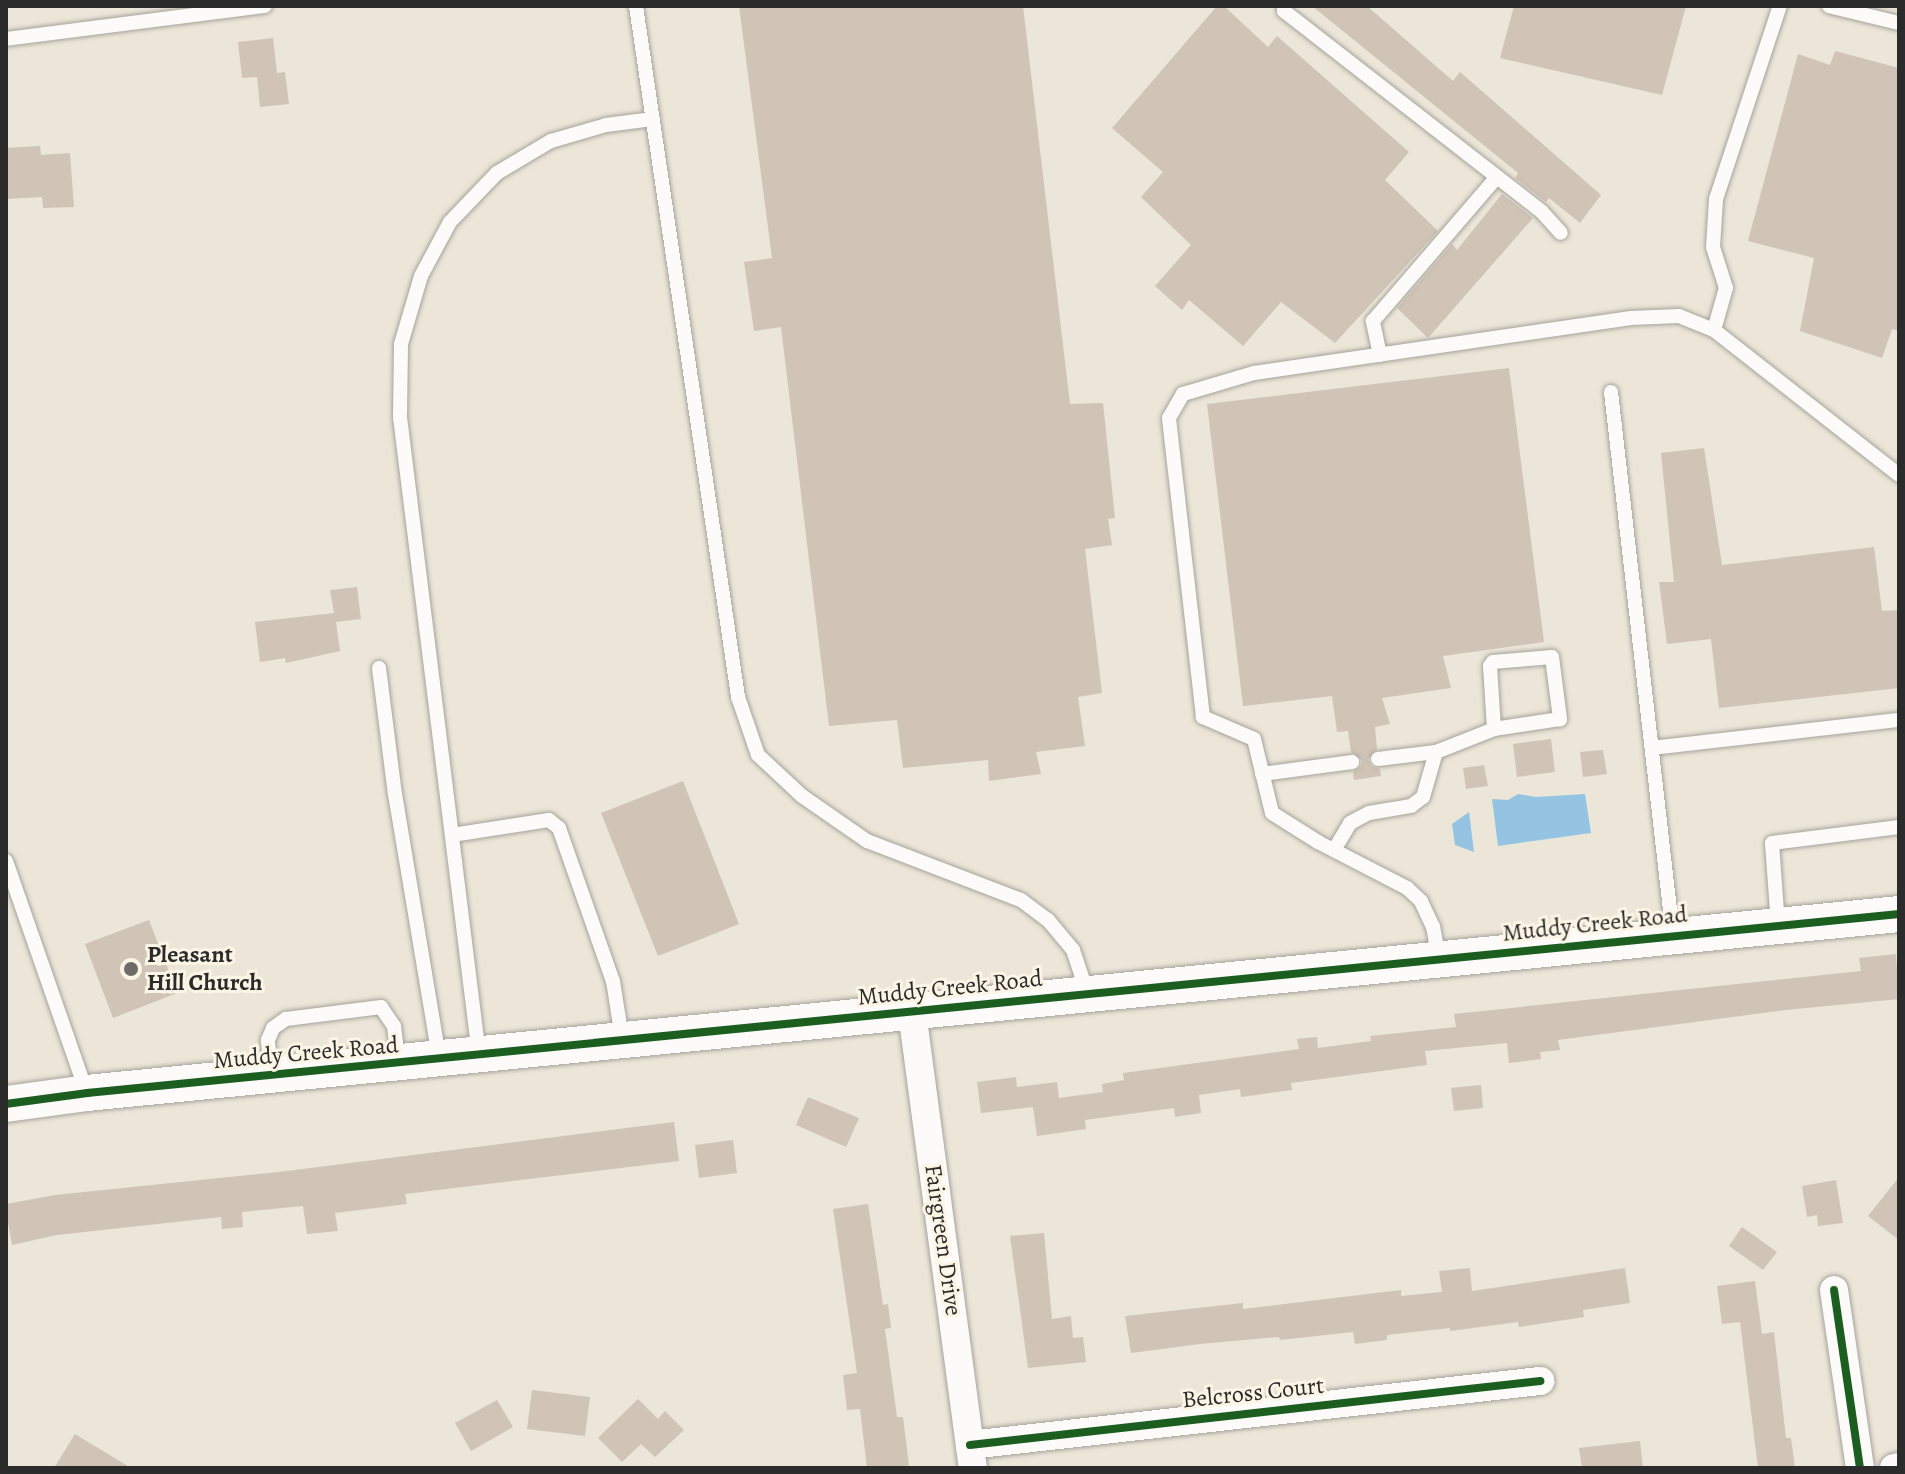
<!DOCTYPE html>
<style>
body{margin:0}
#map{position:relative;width:1905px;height:1474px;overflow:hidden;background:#ebe6d8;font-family:Alegreya,serif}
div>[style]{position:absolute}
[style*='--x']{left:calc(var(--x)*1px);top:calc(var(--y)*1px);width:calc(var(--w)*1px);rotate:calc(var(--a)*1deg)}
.water>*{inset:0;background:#94c4e2}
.building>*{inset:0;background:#cfc4b6}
.roads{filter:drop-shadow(0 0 2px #a6a39b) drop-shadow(0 0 2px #a6a39b)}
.service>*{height:14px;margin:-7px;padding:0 7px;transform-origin:7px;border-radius:7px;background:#fcfbf9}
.minor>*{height:28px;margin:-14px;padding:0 14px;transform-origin:14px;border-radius:14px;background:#fcfbf9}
.tertiary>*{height:36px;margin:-18px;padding:0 18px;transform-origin:18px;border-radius:18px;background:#fcfbf9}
.cycleway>*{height:8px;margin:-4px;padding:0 4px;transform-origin:4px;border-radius:4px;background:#1b5e20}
.dots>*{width:22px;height:22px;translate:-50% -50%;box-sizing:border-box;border:4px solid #fcf5e5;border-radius:50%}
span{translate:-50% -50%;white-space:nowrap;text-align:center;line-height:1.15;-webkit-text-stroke:6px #fcf5e5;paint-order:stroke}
.street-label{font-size:24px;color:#2b2b2b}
.poi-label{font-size:24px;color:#2b2b2b;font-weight:700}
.left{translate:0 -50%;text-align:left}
.frame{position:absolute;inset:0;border:8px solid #2b2b2b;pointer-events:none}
</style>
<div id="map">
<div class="water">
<i style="clip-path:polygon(1518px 794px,1536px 797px,1585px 794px,1591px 833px,1498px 846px,1492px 799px,1508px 800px)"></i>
<i style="clip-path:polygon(1469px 812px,1474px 852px,1455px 845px,1452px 824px)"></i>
</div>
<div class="building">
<i style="clip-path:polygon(739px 6px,1023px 6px,1070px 404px,1103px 403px,1115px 518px,1108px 519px,1112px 545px,1085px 549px,1102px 693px,1078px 697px,1085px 746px,1036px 752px,1041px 774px,989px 781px,988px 760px,903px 768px,897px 720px,829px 726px,781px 327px,754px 331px,744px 262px,772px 258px)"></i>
<i style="clip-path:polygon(1217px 6px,1224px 6px,1268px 47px,1277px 36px,1409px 152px,1385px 180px,1438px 231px,1335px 343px,1281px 302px,1243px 346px,1189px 300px,1182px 310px,1155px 286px,1191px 245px,1141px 197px,1163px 172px,1112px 128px)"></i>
<i style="clip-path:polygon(1312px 6px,1367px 6px,1453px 81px,1460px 72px,1601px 195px,1580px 223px,1549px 198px,1546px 202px,1515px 178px,1518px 173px)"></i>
<i style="clip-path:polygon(1514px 6px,1686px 6px,1662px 95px,1500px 58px)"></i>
<i style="clip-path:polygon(273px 38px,277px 73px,285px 72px,289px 104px,260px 107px,257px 77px,242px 78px,238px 42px)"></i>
<i style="clip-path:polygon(1835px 51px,1899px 68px,1899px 331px,1892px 329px,1882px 358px,1800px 331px,1814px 258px,1748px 241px,1798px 54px,1830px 65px)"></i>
<i style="clip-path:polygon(40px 146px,41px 155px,70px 153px,74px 207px,43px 208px,42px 197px,6px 199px,6px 148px)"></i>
<i style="clip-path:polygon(1502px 194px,1533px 218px,1428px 338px,1397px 308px,1452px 244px,1457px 250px)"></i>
<i style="clip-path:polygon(1509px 368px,1544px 642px,1443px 656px,1451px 688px,1382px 698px,1390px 724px,1375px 727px,1377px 749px,1368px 759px,1371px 766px,1380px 769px,1381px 776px,1354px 780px,1353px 772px,1361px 766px,1362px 760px,1351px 752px,1348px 731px,1337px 732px,1332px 696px,1243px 706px,1207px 404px)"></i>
<i style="clip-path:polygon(1704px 448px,1722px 565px,1874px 547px,1882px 611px,1899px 610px,1899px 688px,1719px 708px,1711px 639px,1667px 644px,1659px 582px,1674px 582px,1661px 453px)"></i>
<i style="clip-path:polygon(357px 587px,361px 619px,336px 622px,340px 651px,286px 663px,285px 658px,260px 662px,255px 622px,334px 613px,330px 590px)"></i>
<i style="clip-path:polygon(1551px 739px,1555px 772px,1517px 777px,1513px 744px)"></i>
<i style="clip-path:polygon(1603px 750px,1607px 774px,1583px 777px,1580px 752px)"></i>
<i style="clip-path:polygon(1484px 765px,1488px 786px,1466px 789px,1463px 768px)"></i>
<i style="clip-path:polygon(683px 781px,739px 924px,658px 956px,601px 813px)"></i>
<i style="clip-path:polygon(149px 920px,177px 993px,113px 1018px,85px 944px)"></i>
<i style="clip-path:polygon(1896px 954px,1899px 999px,1786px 1010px,1558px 1040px,1560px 1050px,1540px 1052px,1541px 1059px,1509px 1063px,1507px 1043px,1425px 1051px,1427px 1065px,1291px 1083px,1292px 1090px,1241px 1097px,1240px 1089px,1199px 1095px,1201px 1113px,1175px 1117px,1174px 1108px,1085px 1120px,1086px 1129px,1037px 1136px,1033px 1107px,981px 1113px,977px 1082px,1016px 1077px,1017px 1087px,1057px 1082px,1059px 1098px,1103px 1092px,1102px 1084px,1124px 1080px,1123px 1073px,1299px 1049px,1297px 1039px,1317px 1037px,1318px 1048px,1371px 1041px,1370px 1036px,1456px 1027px,1454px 1014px,1861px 971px,1859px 958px)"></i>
<i style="clip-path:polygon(1481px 1085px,1483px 1108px,1454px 1111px,1451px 1088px)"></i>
<i style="clip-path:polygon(808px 1097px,859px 1118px,846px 1147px,796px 1125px)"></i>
<i style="clip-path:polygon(674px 1122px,679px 1161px,405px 1194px,407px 1204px,335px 1213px,338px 1231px,307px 1234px,303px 1206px,242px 1212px,243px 1227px,222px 1229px,221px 1217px,57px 1235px,12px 1245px,6px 1211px,6px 1204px,55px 1195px,279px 1172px)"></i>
<i style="clip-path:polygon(733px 1140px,737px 1173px,699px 1178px,695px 1145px)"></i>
<i style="clip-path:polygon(1899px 1177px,1899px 1240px,1868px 1216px)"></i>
<i style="clip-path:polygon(1836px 1180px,1843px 1223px,1818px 1226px,1817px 1215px,1807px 1217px,1802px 1186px)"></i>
<i style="clip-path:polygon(868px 1204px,883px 1305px,888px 1304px,891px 1328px,885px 1329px,897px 1417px,903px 1417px,909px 1466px,867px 1468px,860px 1409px,847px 1410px,843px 1375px,857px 1373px,833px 1209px)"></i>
<i style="clip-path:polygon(1742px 1227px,1777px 1252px,1763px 1270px,1729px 1246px)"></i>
<i style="clip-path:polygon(1044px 1233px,1052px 1319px,1071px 1316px,1073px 1338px,1083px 1337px,1086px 1362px,1028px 1368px,1010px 1236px)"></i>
<i style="clip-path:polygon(1470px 1268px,1472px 1291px,1625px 1268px,1630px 1303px,1583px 1310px,1584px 1317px,1519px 1327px,1518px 1322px,1450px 1331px,1450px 1328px,1387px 1335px,1387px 1340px,1355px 1344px,1353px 1332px,1280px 1340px,1279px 1337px,1200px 1344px,1131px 1353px,1125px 1316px,1243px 1303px,1243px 1309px,1401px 1290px,1401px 1296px,1442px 1292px,1439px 1271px)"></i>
<i style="clip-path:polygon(1755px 1281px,1762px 1334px,1774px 1332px,1786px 1438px,1791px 1438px,1795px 1468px,1758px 1468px,1740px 1322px,1722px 1324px,1717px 1286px)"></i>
<i style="clip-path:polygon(532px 1390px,590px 1397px,585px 1436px,527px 1429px)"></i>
<i style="clip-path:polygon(638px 1399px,658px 1419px,665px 1411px,684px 1430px,655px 1457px,641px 1444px,622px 1462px,598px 1438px)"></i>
<i style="clip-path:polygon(497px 1400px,513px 1427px,471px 1451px,455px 1423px)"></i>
<i style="clip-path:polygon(75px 1434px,131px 1468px,54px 1468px)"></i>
<i style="clip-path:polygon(1640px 1441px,1643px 1468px,1582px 1468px,1579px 1448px)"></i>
</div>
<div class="roads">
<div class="service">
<i style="--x:636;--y:6;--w:698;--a:81.6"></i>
<i style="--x:738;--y:697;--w:61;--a:71"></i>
<i style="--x:758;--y:755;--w:60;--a:43"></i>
<i style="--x:802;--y:796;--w:79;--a:34.7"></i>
<i style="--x:867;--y:841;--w:165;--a:21"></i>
<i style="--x:1021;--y:900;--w:34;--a:37"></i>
<i style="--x:1048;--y:920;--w:39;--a:50"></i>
<i style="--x:1073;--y:950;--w:47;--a:71.6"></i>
<i style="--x:1284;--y:6;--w:5;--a:90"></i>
<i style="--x:1284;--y:11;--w:327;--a:37.9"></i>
<i style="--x:1542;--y:212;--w:28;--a:48"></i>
<i style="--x:1829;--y:6;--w:72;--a:13.7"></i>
<i style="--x:6;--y:39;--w:261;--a:-7.3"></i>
<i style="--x:1714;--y:330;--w:44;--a:-74.1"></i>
<i style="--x:1726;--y:288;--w:43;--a:-107.6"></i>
<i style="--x:1713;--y:247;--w:48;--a:-86.4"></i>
<i style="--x:1716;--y:199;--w:203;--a:-71.7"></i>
<i style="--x:1380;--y:355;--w:35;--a:-102"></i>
<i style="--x:1373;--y:321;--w:190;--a:-49.3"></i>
<i style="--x:1611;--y:392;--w:548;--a:83.5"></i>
<i style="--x:379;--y:668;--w:127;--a:82.8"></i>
<i style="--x:395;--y:794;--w:266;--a:80.5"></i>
<i style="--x:1652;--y:748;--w:249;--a:-6.5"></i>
<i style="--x:1378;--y:759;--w:58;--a:-6.9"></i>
<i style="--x:1436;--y:752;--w:62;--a:-21.6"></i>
<i style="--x:1494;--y:729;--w:63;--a:-93.6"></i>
<i style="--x:1490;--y:666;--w:5;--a:-53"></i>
<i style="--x:1493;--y:662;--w:59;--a:-4.8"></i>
<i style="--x:1552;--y:657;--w:63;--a:82.6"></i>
<i style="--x:1560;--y:719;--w:67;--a:171.4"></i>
<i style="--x:1262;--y:774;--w:91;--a:-7.6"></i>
<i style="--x:452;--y:835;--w:98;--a:-8.8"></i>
<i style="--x:549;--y:820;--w:13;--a:39"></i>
<i style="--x:559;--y:828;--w:162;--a:70.6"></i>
<i style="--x:613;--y:981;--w:58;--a:81"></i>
<i style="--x:1334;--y:850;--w:31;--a:-59"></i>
<i style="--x:1350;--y:823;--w:21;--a:-28"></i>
<i style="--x:1369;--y:813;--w:43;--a:-9.5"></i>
<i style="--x:1411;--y:806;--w:15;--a:-37"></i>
<i style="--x:1423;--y:797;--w:47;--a:-73.9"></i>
<i style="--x:6;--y:861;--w:246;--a:70.8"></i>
<i style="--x:1778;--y:925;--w:82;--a:-94.2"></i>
<i style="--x:1772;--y:843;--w:128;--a:-7.2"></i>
<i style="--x:1439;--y:960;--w:34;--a:-100"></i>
<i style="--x:1433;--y:927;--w:29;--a:-115"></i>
<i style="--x:1421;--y:901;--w:19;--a:-137"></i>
<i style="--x:1407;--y:888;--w:100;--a:-152.7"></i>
<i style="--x:1318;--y:842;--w:54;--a:-147.8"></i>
<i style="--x:1272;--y:813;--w:76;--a:-103.7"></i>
<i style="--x:1254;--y:739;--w:56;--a:-156.7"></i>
<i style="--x:1203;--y:717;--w:301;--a:-96.5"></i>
<i style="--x:1169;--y:418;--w:28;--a:-60"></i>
<i style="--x:1183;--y:394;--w:74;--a:-16.5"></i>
<i style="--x:1254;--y:373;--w:381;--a:-8.3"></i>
<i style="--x:1631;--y:318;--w:48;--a:-2.4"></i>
<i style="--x:1679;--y:316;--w:38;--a:22"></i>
<i style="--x:1714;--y:330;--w:235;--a:38.1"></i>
<i style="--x:479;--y:1055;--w:643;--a:-97.06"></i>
<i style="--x:400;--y:417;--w:73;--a:-89.2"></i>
<i style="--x:401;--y:344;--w:71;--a:-73.6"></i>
<i style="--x:421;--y:276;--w:61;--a:-61.8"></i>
<i style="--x:450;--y:222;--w:68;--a:-46.2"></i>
<i style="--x:497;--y:173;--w:63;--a:-30.7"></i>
<i style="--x:551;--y:141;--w:57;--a:-16.2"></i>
<i style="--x:606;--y:125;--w:47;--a:-7.3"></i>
<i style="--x:272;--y:1075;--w:35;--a:-97"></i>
<i style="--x:268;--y:1040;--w:13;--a:-67"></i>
<i style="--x:273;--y:1028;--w:16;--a:-35"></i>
<i style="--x:286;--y:1019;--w:96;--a:-7.2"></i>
<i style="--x:381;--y:1007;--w:23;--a:56"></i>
<i style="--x:394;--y:1026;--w:35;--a:83"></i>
</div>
<div class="minor">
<i style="--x:912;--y:1012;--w:460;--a:82.4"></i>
<i style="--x:1834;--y:1290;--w:180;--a:81.7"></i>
<i style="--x:970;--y:1445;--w:574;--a:-6.41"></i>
<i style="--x:1894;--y:1468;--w:5;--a:-11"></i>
</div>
<div class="tertiary">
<i style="--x:6;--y:1104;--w:82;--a:-7.7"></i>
<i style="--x:87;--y:1093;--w:1821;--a:-5.64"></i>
</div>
</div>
<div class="cycleway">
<i style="--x:6;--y:1104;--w:82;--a:-7.7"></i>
<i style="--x:87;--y:1093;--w:1821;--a:-5.64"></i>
<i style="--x:1834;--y:1290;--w:180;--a:81.7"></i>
<i style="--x:970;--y:1445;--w:574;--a:-6.41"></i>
</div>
<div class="dots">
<i style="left:131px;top:969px;background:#6e6c68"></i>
</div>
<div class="street-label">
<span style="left:1595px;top:924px;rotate:-6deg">Muddy Creek Road</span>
<span style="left:950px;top:988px;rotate:-6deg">Muddy Creek Road</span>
<span style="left:306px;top:1053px;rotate:-5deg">Muddy Creek Road</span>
<span style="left:943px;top:1240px;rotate:82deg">Fairgreen Drive</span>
<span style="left:1253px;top:1393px;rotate:-6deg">Belcross Court</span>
</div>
<div class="poi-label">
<span class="left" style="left:147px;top:969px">Pleasant<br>Hill Church</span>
</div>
<div class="frame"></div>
</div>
